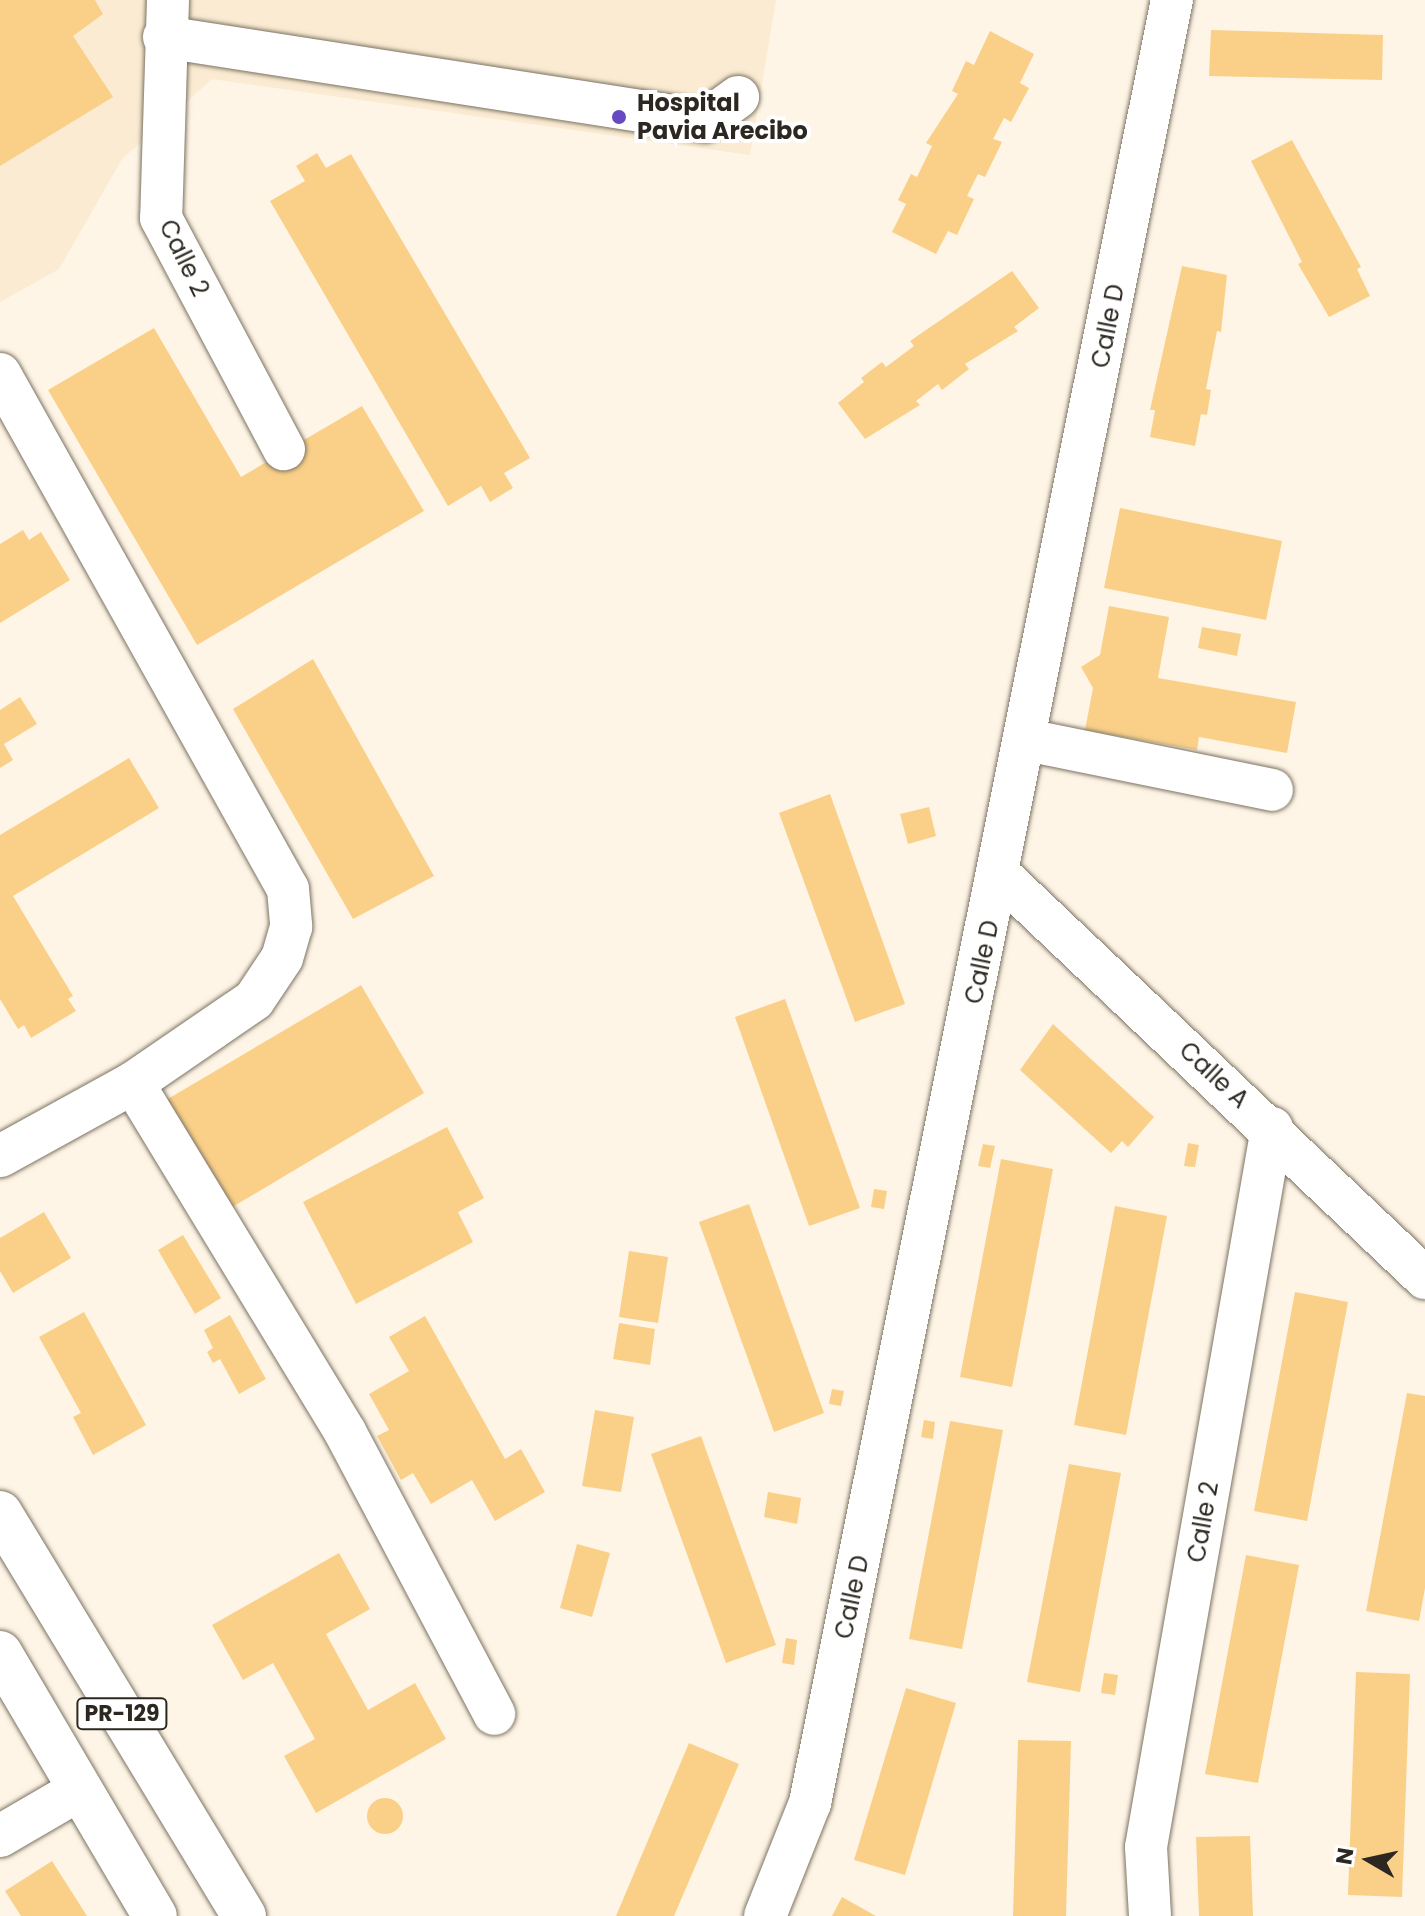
<!DOCTYPE html>
<style>
body{margin:0}
#map{position:relative;width:1425px;height:1916px;overflow:hidden;background:#fef5e6;font-family:Poppins,sans-serif}
div>[style]{position:absolute}
[style*='--x']{left:calc(var(--x)*1px);top:calc(var(--y)*1px);width:calc(var(--w)*1px);rotate:calc(var(--a)*1deg)}
.built>*{inset:0;background:#faebd2}
.building>*{inset:0;background:#fad089}
.round{border-radius:50%}
.roads{filter:drop-shadow(0 0 2px #7d7363) drop-shadow(0 0 2px #7d7363)}
.minor>*{height:42px;margin:-21px;padding:0 21px;transform-origin:21px;border-radius:21px;background:#fff}
.major>*{height:44px;margin:-22px;padding:0 22px;transform-origin:22px;border-radius:22px;background:#fff}
.dots>*{width:22px;height:22px;translate:-50% -50%;box-sizing:border-box;border:4px solid #fff;border-radius:50%}
span{translate:-50% -50%;white-space:nowrap;text-align:center;line-height:1.15;-webkit-text-stroke:8px #fff;paint-order:stroke}
.shield-label span{padding:2px 6px;background:#fff;border:2px solid;border-radius:6px;-webkit-text-stroke-width:0}
.shield-label{font-size:22px;color:#2c2821;font-weight:700}
.poi-label{font-size:24px;color:#2c2821;font-weight:700}
.left{translate:0 -50%;text-align:left}
.street-label{font-size:24px;color:#2c2821}
.north{position:absolute;left:1329px;top:1820px;width:80px;height:80px;-webkit-text-stroke:6px #fff;paint-order:stroke;rotate:279deg;font-size:22px;font-weight:700;line-height:32px;text-align:center;color:#2c2821}
.north::after{content:'';display:block;margin:auto;width:28px;height:36px;background:#2c2821;clip-path:polygon(50% 0,100% 100%,50% 72%,0 100%)}
</style>
<div id="map">
<div class="built">
<i style="clip-path:polygon(0 0,776px 0,750px 155px,212px 79px,122px 159px,59px 269px,0 302px)"></i>
</div>
<div class="building">
<i style="clip-path:polygon(0 0,95px 0,103px 14px,73px 36px,113px 97px,0 166px)"></i>
<i style="clip-path:polygon(1211px 30px,1383px 35px,1382px 80px,1209px 76px)"></i>
<i style="clip-path:polygon(990px 31px,1034px 54px,1020px 83px,1029px 88px,1011px 122px,1004px 118px,993px 139px,1002px 142px,985px 177px,978px 174px,967px 196px,974px 199px,957px 235px,948px 231px,936px 254px,892px 232px,906px 204px,898px 200px,911px 174px,917px 177px,932px 146px,926px 143px,958px 94px,952px 91px,966px 61px,974px 65px)"></i>
<i style="clip-path:polygon(1292px 140px,1361px 267px,1357px 269px,1370px 296px,1329px 317px,1298px 264px,1302px 262px,1251px 161px)"></i>
<i style="clip-path:polygon(317px 153px,326px 168px,351px 154px,530px 458px,504px 473px,513px 488px,490px 502px,481px 486px,448px 506px,270px 201px,305px 181px,296px 166px)"></i>
<i style="clip-path:polygon(1182px 266px,1227px 275px,1221px 332px,1217px 331px,1206px 389px,1211px 390px,1207px 415px,1201px 414px,1195px 446px,1150px 437px,1155px 410px,1150px 410px)"></i>
<i style="clip-path:polygon(1012px 271px,1039px 308px,1014px 327px,1018px 331px,965px 364px,969px 369px,942px 390px,938px 384px,916px 401px,920px 405px,865px 439px,838px 403px,864px 382px,861px 378px,882px 362px,886px 367px,914px 346px,910px 341px)"></i>
<i style="clip-path:polygon(154px 328px,241px 477px,362px 406px,424px 511px,197px 645px,48px 390px)"></i>
<i style="clip-path:polygon(1120px 508px,1282px 541px,1266px 620px,1104px 588px)"></i>
<i style="clip-path:polygon(23px 530px,29px 540px,41px 532px,70px 580px,0 623px,0 544px)"></i>
<i style="clip-path:polygon(1109px 606px,1169px 617px,1158px 678px,1296px 702px,1287px 753px,1199px 737px,1197px 750px,1085px 730px,1093px 688px,1081px 667px,1100px 655px)"></i>
<i style="clip-path:polygon(1202px 627px,1241px 634px,1237px 656px,1198px 648px)"></i>
<i style="clip-path:polygon(313px 659px,434px 876px,353px 919px,233px 709px)"></i>
<i style="clip-path:polygon(20px 697px,37px 724px,4px 744px,13px 760px,0 768px,0 710px)"></i>
<i style="clip-path:polygon(129px 758px,159px 808px,13px 896px,73px 996px,68px 999px,76px 1011px,31px 1038px,24px 1025px,18px 1029px,0 999px,0 835px)"></i>
<i style="clip-path:polygon(830px 794px,905px 1004px,855px 1022px,779px 813px)"></i>
<i style="clip-path:polygon(929px 807px,936px 836px,908px 844px,900px 814px)"></i>
<i style="clip-path:polygon(361px 985px,424px 1093px,229px 1209px,166px 1100px)"></i>
<i style="clip-path:polygon(785px 999px,860px 1208px,809px 1226px,735px 1017px)"></i>
<i style="clip-path:polygon(1053px 1024px,1154px 1117px,1128px 1147px,1122px 1141px,1111px 1153px,1020px 1070px)"></i>
<i style="clip-path:polygon(447px 1127px,484px 1198px,458px 1212px,473px 1242px,356px 1304px,303px 1202px)"></i>
<i style="clip-path:polygon(1188px 1143px,1199px 1145px,1195px 1167px,1184px 1166px)"></i>
<i style="clip-path:polygon(983px 1144px,995px 1146px,990px 1168px,978px 1166px)"></i>
<i style="clip-path:polygon(1001px 1159px,1053px 1169px,1012px 1387px,960px 1377px)"></i>
<i style="clip-path:polygon(874px 1189px,887px 1191px,884px 1209px,871px 1207px)"></i>
<i style="clip-path:polygon(749px 1204px,824px 1413px,774px 1432px,699px 1222px)"></i>
<i style="clip-path:polygon(1115px 1206px,1167px 1216px,1126px 1435px,1074px 1425px)"></i>
<i style="clip-path:polygon(44px 1212px,71px 1258px,13px 1293px,0 1271px,0 1238px)"></i>
<i style="clip-path:polygon(183px 1235px,221px 1298px,195px 1314px,158px 1250px)"></i>
<i style="clip-path:polygon(629px 1251px,668px 1257px,658px 1323px,619px 1317px)"></i>
<i style="clip-path:polygon(1295px 1292px,1348px 1302px,1307px 1521px,1254px 1511px)"></i>
<i style="clip-path:polygon(84px 1312px,146px 1425px,93px 1455px,73px 1417px,81px 1413px,39px 1337px)"></i>
<i style="clip-path:polygon(230px 1315px,266px 1379px,239px 1394px,220px 1359px,213px 1363px,207px 1352px,213px 1348px,204px 1330px)"></i>
<i style="clip-path:polygon(425px 1316px,505px 1459px,521px 1449px,545px 1492px,495px 1521px,472px 1480px,431px 1504px,413px 1473px,401px 1480px,377px 1436px,389px 1430px,369px 1394px,409px 1371px,389px 1337px)"></i>
<i style="clip-path:polygon(619px 1323px,655px 1329px,650px 1365px,613px 1359px)"></i>
<i style="clip-path:polygon(832px 1389px,844px 1391px,841px 1406px,829px 1404px)"></i>
<i style="clip-path:polygon(1407px 1393px,1425px 1396px,1425px 1588px,1419px 1621px,1366px 1611px)"></i>
<i style="clip-path:polygon(595px 1410px,634px 1417px,621px 1492px,582px 1486px)"></i>
<i style="clip-path:polygon(924px 1420px,935px 1422px,933px 1439px,921px 1437px)"></i>
<i style="clip-path:polygon(950px 1421px,1003px 1430px,962px 1649px,909px 1639px)"></i>
<i style="clip-path:polygon(701px 1436px,776px 1645px,726px 1663px,651px 1454px)"></i>
<i style="clip-path:polygon(1069px 1464px,1121px 1473px,1080px 1692px,1027px 1682px)"></i>
<i style="clip-path:polygon(768px 1492px,801px 1498px,797px 1524px,764px 1517px)"></i>
<i style="clip-path:polygon(577px 1544px,610px 1553px,592px 1617px,560px 1608px)"></i>
<i style="clip-path:polygon(339px 1553px,370px 1609px,326px 1634px,368px 1710px,415px 1683px,446px 1739px,316px 1813px,284px 1756px,315px 1739px,273px 1663px,243px 1680px,212px 1625px)"></i>
<i style="clip-path:polygon(1246px 1555px,1299px 1565px,1258px 1783px,1205px 1774px)"></i>
<i style="clip-path:polygon(786px 1638px,797px 1640px,794px 1665px,782px 1663px)"></i>
<i style="clip-path:polygon(1356px 1672px,1410px 1674px,1402px 1897px,1348px 1895px)"></i>
<i style="clip-path:polygon(1104px 1673px,1118px 1675px,1115px 1695px,1101px 1693px)"></i>
<i style="clip-path:polygon(906px 1688px,956px 1703px,905px 1875px,854px 1860px)"></i>
<i style="clip-path:polygon(1018px 1740px,1071px 1741px,1066px 1916px,1013px 1916px)"></i>
<i style="clip-path:polygon(689px 1743px,739px 1764px,674px 1916px,616px 1916px)"></i>
<i class="round" style="left:367px;top:1798px;width:36px;height:36px"></i>
<i style="clip-path:polygon(1250px 1836px,1253px 1916px,1199px 1916px,1196px 1837px)"></i>
<i style="clip-path:polygon(52px 1861px,87px 1916px,21px 1916px,5px 1891px)"></i>
<i style="clip-path:polygon(842px 1897px,876px 1916px,832px 1916px)"></i>
</div>
<div class="roads">
<div class="minor">
<i style="--x:168;--y:0;--w:218;--a:91.8"></i>
<i style="--x:161;--y:218;--w:262;--a:62"></i>
<i style="--x:164;--y:37;--w:547;--a:8.83"></i>
<i style="--x:705;--y:121;--w:41;--a:-36"></i>
<i style="--x:0;--y:374;--w:590;--a:60.79"></i>
<i style="--x:288;--y:889;--w:38;--a:85"></i>
<i style="--x:291;--y:927;--w:32;--a:106"></i>
<i style="--x:282;--y:958;--w:50;--a:123.7"></i>
<i style="--x:254;--y:1000;--w:147;--a:145.6"></i>
<i style="--x:133;--y:1083;--w:152;--a:151.2"></i>
<i style="--x:1027;--y:740;--w:250;--a:11.5"></i>
<i style="--x:1000;--y:875;--w:586;--a:43.48"></i>
<i style="--x:133;--y:1083;--w:408;--a:58.7"></i>
<i style="--x:345;--y:1432;--w:319;--a:62.1"></i>
<i style="--x:0;--y:1836;--w:91;--a:-30.2"></i>
<i style="--x:765;--y:1916;--w:122;--a:-68.3"></i>
<i style="--x:810;--y:1803;--w:1839;--a:-78.65"></i>
<i style="--x:1150;--y:1916;--w:69;--a:-93.3"></i>
<i style="--x:1146;--y:1847;--w:730;--a:-80.06"></i>
</div>
<div class="major">
<i style="--x:0;--y:1513;--w:471;--a:58.8"></i>
<i style="--x:0;--y:1653;--w:305;--a:59.5"></i>
</div>
</div>
<div class="dots">
<i style="left:619px;top:117px;background:#6749c2"></i>
</div>
<div class="shield-label">
<span style="left:122px;top:1714px">PR-129</span>
</div>
<div class="poi-label">
<span class="left" style="left:637px;top:117px">Hospital<br>Pavia Arecibo</span>
</div>
<div class="street-label">
<span style="left:184px;top:258px;rotate:64deg">Calle 2</span>
<span style="left:1108px;top:326px;rotate:-79deg">Calle D</span>
<span style="left:982px;top:962px;rotate:-78deg">Calle D</span>
<span style="left:1214px;top:1075px;rotate:43deg">Calle A</span>
<span style="left:1203px;top:1522px;rotate:-80deg">Calle 2</span>
<span style="left:852px;top:1597px;rotate:-78deg">Calle D</span>
</div>
<div class="north">N</div>
</div>
